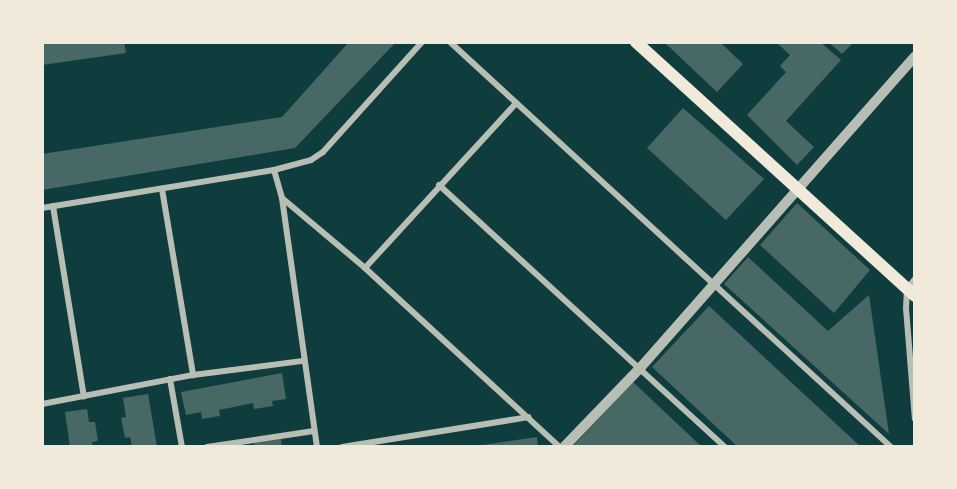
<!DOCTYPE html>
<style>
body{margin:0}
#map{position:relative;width:957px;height:489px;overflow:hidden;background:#0f3d3e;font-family:Ubuntu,sans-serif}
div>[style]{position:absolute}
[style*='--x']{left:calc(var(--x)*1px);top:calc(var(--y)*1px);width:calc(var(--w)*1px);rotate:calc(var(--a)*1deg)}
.building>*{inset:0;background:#486865}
.minor>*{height:6px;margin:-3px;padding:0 3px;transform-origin:3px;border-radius:3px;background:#b8beb3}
.tertiary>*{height:10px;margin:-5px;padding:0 5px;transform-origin:5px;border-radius:5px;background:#b8beb3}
.secondary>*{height:12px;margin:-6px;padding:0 6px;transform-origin:6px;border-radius:6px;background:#f1e9da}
span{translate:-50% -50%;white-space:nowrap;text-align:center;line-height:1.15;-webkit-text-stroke:4.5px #f1e9da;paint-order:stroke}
.frame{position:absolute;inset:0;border:44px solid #f1e9da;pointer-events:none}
</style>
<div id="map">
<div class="building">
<i style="clip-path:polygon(42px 42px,124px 42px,126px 53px,42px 65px)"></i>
<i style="clip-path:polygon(349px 42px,396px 42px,295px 148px,42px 190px,42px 154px,282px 117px)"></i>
<i style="clip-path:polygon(664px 42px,720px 42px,743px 64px,717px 92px)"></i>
<i style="clip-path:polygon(776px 42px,820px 42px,841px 60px,786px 121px,814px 147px,797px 165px,747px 115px,786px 72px,780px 66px,790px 55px)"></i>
<i style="clip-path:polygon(828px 42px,854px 42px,842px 54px)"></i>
<i style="clip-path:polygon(683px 108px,764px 179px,726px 220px,647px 148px)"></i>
<i style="clip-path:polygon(797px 203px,870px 270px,834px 313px,760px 245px)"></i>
<i style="clip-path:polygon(748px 257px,828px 331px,869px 295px,889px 434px,724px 284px)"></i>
<i style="clip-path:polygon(709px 306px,861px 447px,738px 447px,652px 367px)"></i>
<i style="clip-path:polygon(282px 373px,286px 399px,272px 401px,273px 406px,254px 409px,253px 403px,219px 410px,220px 416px,202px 419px,201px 412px,186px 415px,181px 392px)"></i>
<i style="clip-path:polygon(633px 382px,702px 447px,572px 447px)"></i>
<i style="clip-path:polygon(148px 394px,157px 447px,132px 447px,130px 437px,125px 438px,121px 418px,126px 417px,123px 398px)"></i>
<i style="clip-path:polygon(87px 409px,89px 422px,95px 422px,98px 441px,92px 442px,93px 447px,70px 447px,65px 412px)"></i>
<i style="clip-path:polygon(537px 437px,538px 447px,475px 447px,475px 446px)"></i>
<i style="clip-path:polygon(281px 439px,282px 447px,255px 447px,254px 443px)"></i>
</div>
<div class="minor">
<i style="--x:450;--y:42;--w:599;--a:42.56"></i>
<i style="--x:274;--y:170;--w:29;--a:74"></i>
<i style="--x:282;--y:198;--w:251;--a:82"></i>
<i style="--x:439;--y:185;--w:388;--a:42.5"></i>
<i style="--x:162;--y:189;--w:189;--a:80.5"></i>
<i style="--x:282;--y:198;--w:109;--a:40.1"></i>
<i style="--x:365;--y:268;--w:265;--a:42.6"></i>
<i style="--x:53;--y:206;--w:193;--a:80.8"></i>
<i style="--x:42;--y:208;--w:235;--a:-9.3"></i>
<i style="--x:274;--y:170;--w:38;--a:-15"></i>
<i style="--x:311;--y:160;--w:14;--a:-34"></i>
<i style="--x:323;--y:152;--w:148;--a:-48"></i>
<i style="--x:365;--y:268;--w:224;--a:-47.5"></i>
<i style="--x:915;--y:279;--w:13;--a:129"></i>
<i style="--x:907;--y:289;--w:19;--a:93"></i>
<i style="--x:906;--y:308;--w:111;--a:85.4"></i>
<i style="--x:170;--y:379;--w:69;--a:80"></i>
<i style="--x:42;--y:404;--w:154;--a:-10.9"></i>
<i style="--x:193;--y:375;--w:111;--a:-7.3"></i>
<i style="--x:207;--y:447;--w:108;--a:-8.5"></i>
<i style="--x:342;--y:447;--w:189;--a:-9.1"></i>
</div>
<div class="tertiary">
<i style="--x:564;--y:447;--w:111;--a:-46.1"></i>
<i style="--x:641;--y:367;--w:414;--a:-48.6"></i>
</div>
<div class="secondary">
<i style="--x:636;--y:42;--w:377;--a:42.3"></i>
</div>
<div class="frame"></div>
</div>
